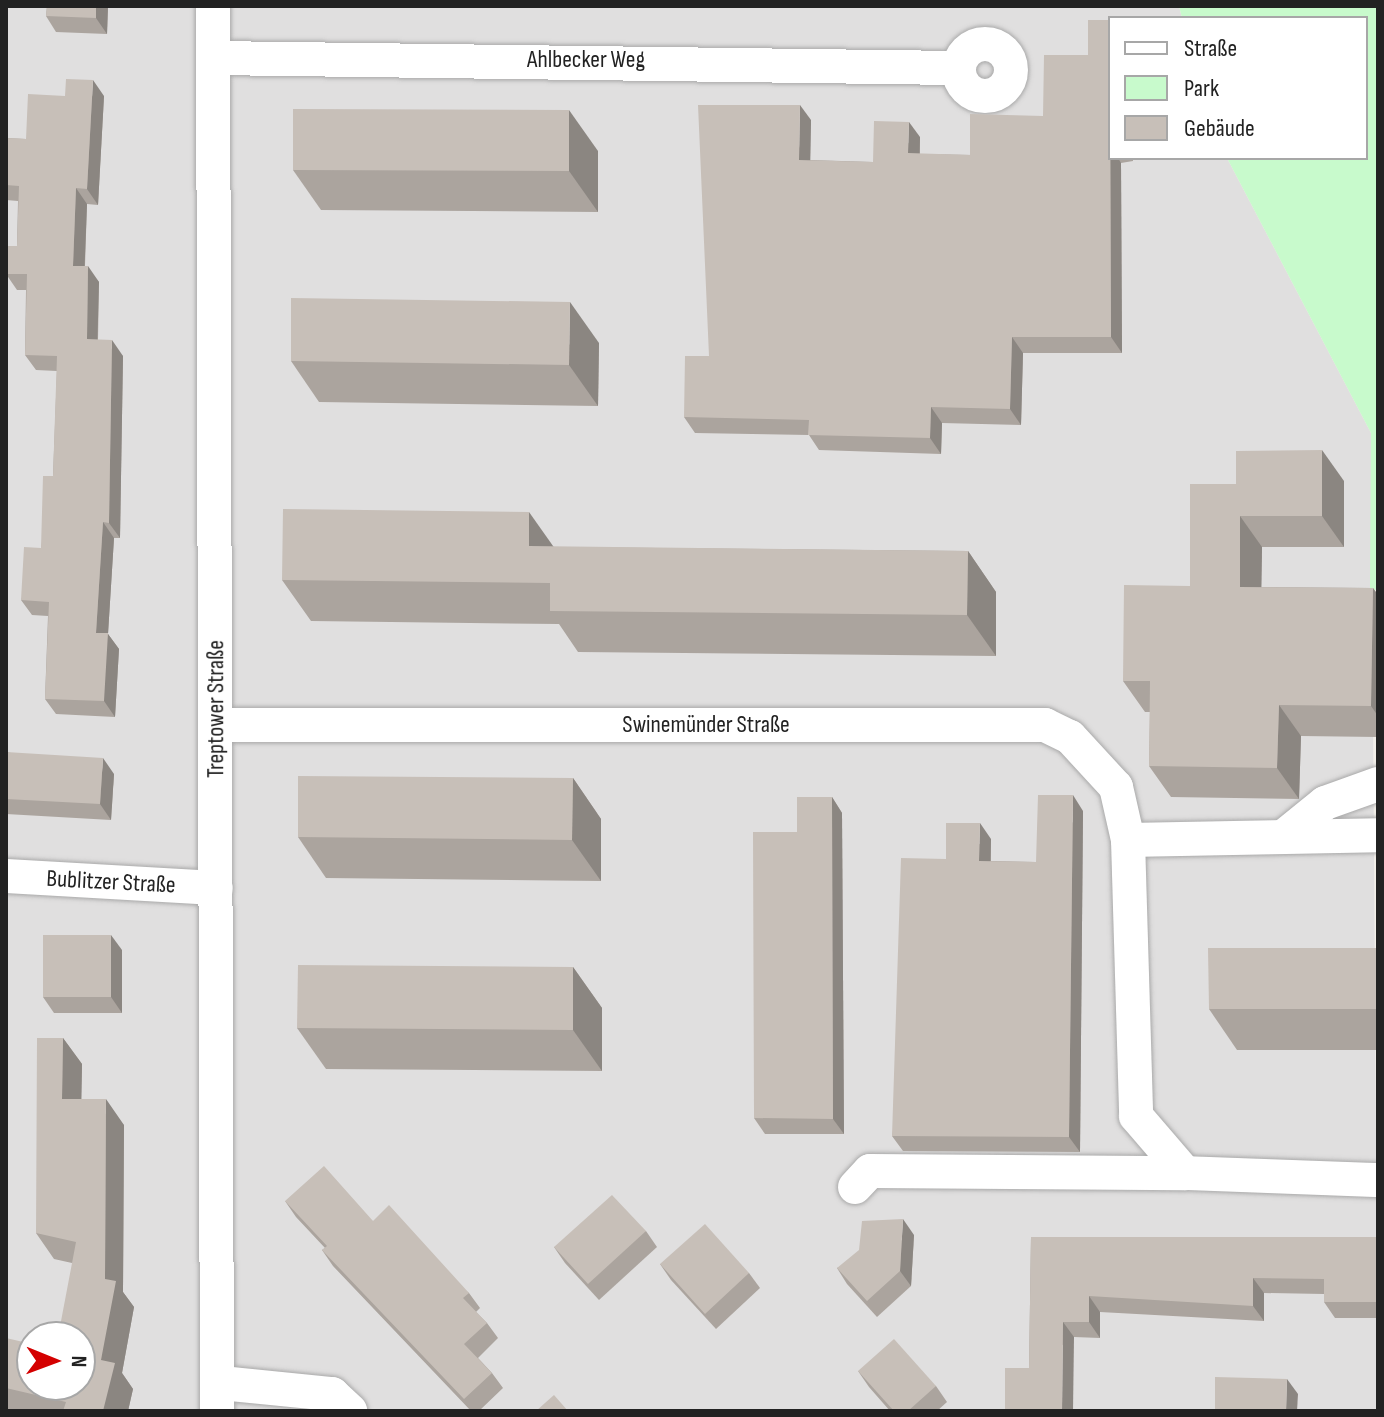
<!DOCTYPE html>
<meta charset="utf-8">
<style>
body{margin:0}
#map{position:relative;width:1384px;height:1417px;overflow:hidden;background:#f2efe9;font-family:"Sofia Sans Condensed",sans-serif}
div>[style]{position:absolute}
[style*='--x']{left:calc(var(--x)*1px);top:calc(var(--y)*1px);width:calc(var(--w)*1px);rotate:calc(var(--a)*1deg)}
.residential>*{inset:0;background:#e0dfdf}
.park>*{inset:0;background:#c8facc}
.roads{filter:drop-shadow(0 0 2px #a9a9a9) drop-shadow(0 0 2px #a9a9a9)}
.minor>*{height:34px;margin:-17px;padding:0 17px;transform-origin:17px;border-radius:17px;background:#fff}
.minor>.ring{margin:-17px;padding:0;box-sizing:content-box;background:none;border:34px solid #fff;border-radius:50%}
.wall>*{inset:0;background:#aba49e}
.shaded-wall>*{inset:0;background:#8b8681}
.building>*{inset:0;background:#c7bfb8}
span{translate:-50% -50%;white-space:nowrap;text-align:center;line-height:1.15;-webkit-text-stroke:6px #fff;paint-order:stroke}
.street-label{font-size:24px;color:#222}
.frame{position:absolute;inset:0;border:8px solid #222;pointer-events:none}
.legend{position:absolute;left:1108px;top:16px;width:260px;height:144px;box-sizing:border-box;background:#fff;border:2px solid #a7a7a7;margin:0;padding:10px 14px;list-style:none;font-size:24px;color:#222}
.legend li{display:flex;align-items:center;gap:16px;height:40px}
.legend b{width:40px;border:2px solid #a7a7a7}
.north{position:absolute;left:16px;top:1321px;width:80px;height:80px;box-sizing:border-box;background:#fff;border:2px solid #a7a7a7;border-radius:50%;rotate:91deg;font-size:22px;font-weight:700;line-height:32px;text-align:center;color:#222}
.north::after{content:'';display:block;margin:auto;width:28px;height:36px;background:#d40000;clip-path:polygon(50% 0,100% 100%,50% 72%,0 100%)}
</style>
<div id="map">
<div class="residential">
<i style="clip-path:polygon(evenodd,6px 6px,1179px 6px,1182px 18px,1110px 18px,1110px 158px,1227px 158px,1371px 433px,1378px 1411px,6px 1411px,6px 6px,32px 1337px,80px 1337px,80px 1385px,32px 1385px,32px 1337px)"></i>
</div>
<div class="park">
<i style="clip-path:polygon(1179px 6px,1378px 6px,1378px 590px,1370px 589px,1371px 433px,1227px 158px,1366px 158px,1366px 18px,1182px 18px)"></i>
</div>
<div class="roads">
<div class="minor">
<i style="--x:213;--y:6;--w:1405;--a:89.84"></i>
<i class="ring" style="left:959px;top:44px;width:18px;height:18px"></i>
<i style="--x:213;--y:58;--w:745;--a:0.77"></i>
<i style="--x:216;--y:725;--w:829;--a:0"></i>
<i style="--x:1045;--y:725;--w:28;--a:26"></i>
<i style="--x:1070;--y:737;--w:68;--a:47.4"></i>
<i style="--x:1116;--y:787;--w:54;--a:77.2"></i>
<i style="--x:1128;--y:840;--w:276;--a:88.3"></i>
<i style="--x:1136;--y:1116;--w:75;--a:49.3"></i>
<i style="--x:1185;--y:1173;--w:193;--a:2.1"></i>
<i style="--x:1283;--y:837;--w:54;--a:-39"></i>
<i style="--x:1325;--y:803;--w:56;--a:-19.7"></i>
<i style="--x:1128;--y:840;--w:250;--a:-1.1"></i>
<i style="--x:6;--y:876;--w:210;--a:3.3"></i>
<i style="--x:855;--y:1187;--w:22;--a:-47"></i>
<i style="--x:870;--y:1171;--w:315;--a:0.4"></i>
<i style="--x:221;--y:1383;--w:112;--a:5.7"></i>
<i style="--x:332;--y:1394;--w:25;--a:43"></i>
</div>
</div>
<div class="wall">
<i style="clip-path:polygon(47px 6px,108px 6px,107px 34px,56px 32px,46px 16px)"></i>
<i style="clip-path:polygon(65px 96px,104px 96px,98px 205px,87px 204px,85px 266px,99px 282px,98px 340px,123px 356px,120px 538px,114px 538px,108px 634px,119px 649px,115px 717px,56px 714px,45px 699px,48px 616px,32px 615px,21px 600px,41px 548px,53px 476px,57px 371px,36px 370px,25px 355px,26px 290px,17px 290px,6px 274px,17px 246px,18px 201px,6px 200px,6px 138px,26px 139px)"></i>
<i style="clip-path:polygon(811px 120px,810px 160px,873px 162px,920px 137px,920px 154px,1133px 158px,1133px 161px,1121px 163px,1122px 353px,1023px 353px,1021px 425px,942px 423px,941px 454px,819px 450px,809px 435px,695px 433px,684px 417px)"></i>
<i style="clip-path:polygon(598px 151px,598px 212px,321px 210px,293px 170px)"></i>
<i style="clip-path:polygon(599px 343px,598px 406px,319px 402px,291px 361px)"></i>
<i style="clip-path:polygon(1344px 481px,1344px 547px,1262px 547px,1261px 587px,1373px 588px,1378px 595px,1378px 737px,1301px 736px,1299px 799px,1171px 797px,1149px 766px,1150px 712px,1145px 712px,1123px 681px,1190px 586px,1236px 484px)"></i>
<i style="clip-path:polygon(553px 547px,968px 551px,996px 592px,996px 656px,578px 652px,559px 624px,311px 621px,282px 580px)"></i>
<i style="clip-path:polygon(6px 752px,114px 774px,111px 820px,6px 814px)"></i>
<i style="clip-path:polygon(573px 778px,601px 819px,601px 881px,326px 878px,298px 837px)"></i>
<i style="clip-path:polygon(832px 797px,842px 813px,844px 1134px,765px 1134px,754px 1118px,797px 832px)"></i>
<i style="clip-path:polygon(1083px 811px,1080px 1152px,903px 1151px,892px 1136px,946px 859px,991px 839px,991px 861px,1036px 862px)"></i>
<i style="clip-path:polygon(1378px 948px,1378px 1050px,1237px 1050px,1209px 1009px)"></i>
<i style="clip-path:polygon(122px 950px,122px 1013px,54px 1013px,43px 997px)"></i>
<i style="clip-path:polygon(573px 967px,602px 1008px,602px 1071px,326px 1069px,297px 1028px)"></i>
<i style="clip-path:polygon(63px 1038px,82px 1064px,81px 1099px,124px 1125px,123px 1292px,134px 1307px,122px 1373px,133px 1389px,128px 1411px,11px 1411px,6px 1410px,6px 1338px,80px 1385px,72px 1263px,54px 1259px,36px 1233px)"></i>
<i style="clip-path:polygon(285px 1201px,373px 1221px,469px 1293px,480px 1308px,476px 1312px,487px 1323px,498px 1338px,478px 1358px,492px 1373px,503px 1388px,479px 1411px,471px 1411px,333px 1266px,322px 1250px,325px 1248px,296px 1217px)"></i>
<i style="clip-path:polygon(646px 1231px,657px 1247px,599px 1300px,565px 1263px,554px 1247px)"></i>
<i style="clip-path:polygon(914px 1235px,911px 1286px,877px 1317px,847px 1284px,837px 1268px)"></i>
<i style="clip-path:polygon(1031px 1237px,1378px 1237px,1378px 1318px,1335px 1318px,1324px 1302px,1324px 1294px,1264px 1293px,1264px 1321px,1100px 1312px,1100px 1338px,1074px 1337px,1029px 1368px)"></i>
<i style="clip-path:polygon(660px 1264px,749px 1273px,760px 1288px,716px 1329px,671px 1280px)"></i>
<i style="clip-path:polygon(858px 1371px,936px 1386px,947px 1402px,937px 1411px,890px 1411px,869px 1387px)"></i>
</div>
<div class="shaded-wall">
<i style="clip-path:polygon(96px 6px,108px 6px,107px 34px,96px 18px)"></i>
<i style="clip-path:polygon(93px 80px,104px 96px,98px 205px,87px 189px)"></i>
<i style="clip-path:polygon(800px 105px,811px 120px,810px 176px,799px 160px)"></i>
<i style="clip-path:polygon(569px 110px,598px 151px,598px 212px,569px 171px)"></i>
<i style="clip-path:polygon(909px 122px,920px 137px,919px 169px,908px 153px)"></i>
<i style="clip-path:polygon(1110px 158px,1118px 158px,1121px 163px,1122px 353px,1111px 337px)"></i>
<i style="clip-path:polygon(76px 188px,87px 204px,84px 281px,73px 266px)"></i>
<i style="clip-path:polygon(88px 266px,99px 282px,97px 355px,87px 339px)"></i>
<i style="clip-path:polygon(570px 302px,599px 343px,598px 406px,569px 365px)"></i>
<i style="clip-path:polygon(1012px 337px,1023px 353px,1021px 425px,1010px 409px)"></i>
<i style="clip-path:polygon(112px 340px,123px 356px,120px 538px,109px 523px)"></i>
<i style="clip-path:polygon(931px 407px,942px 423px,941px 454px,930px 438px)"></i>
<i style="clip-path:polygon(1322px 450px,1344px 481px,1344px 547px,1322px 516px)"></i>
<i style="clip-path:polygon(529px 512px,558px 553px,529px 546px)"></i>
<i style="clip-path:polygon(1240px 516px,1262px 547px,1261px 618px,1240px 587px)"></i>
<i style="clip-path:polygon(103px 522px,114px 538px,108px 634px,119px 649px,115px 717px,104px 701px,96px 633px)"></i>
<i style="clip-path:polygon(968px 551px,996px 592px,996px 656px,967px 615px)"></i>
<i style="clip-path:polygon(1373px 588px,1378px 595px,1378px 716px,1371px 706px)"></i>
<i style="clip-path:polygon(1279px 705px,1301px 736px,1299px 799px,1277px 768px)"></i>
<i style="clip-path:polygon(103px 758px,114px 774px,111px 820px,100px 804px)"></i>
<i style="clip-path:polygon(573px 778px,601px 819px,601px 881px,572px 840px)"></i>
<i style="clip-path:polygon(1073px 795px,1083px 811px,1080px 1152px,1069px 1137px)"></i>
<i style="clip-path:polygon(832px 797px,842px 813px,844px 1134px,833px 1119px)"></i>
<i style="clip-path:polygon(980px 823px,991px 839px,990px 877px,979px 861px)"></i>
<i style="clip-path:polygon(111px 935px,122px 950px,122px 1013px,111px 997px)"></i>
<i style="clip-path:polygon(573px 967px,602px 1008px,602px 1071px,573px 1030px)"></i>
<i style="clip-path:polygon(63px 1038px,82px 1064px,81px 1125px,62px 1099px)"></i>
<i style="clip-path:polygon(106px 1099px,124px 1125px,123px 1292px,134px 1307px,122px 1373px,133px 1389px,128px 1411px,103px 1411px,101px 1360px,105px 1279px)"></i>
<i style="clip-path:polygon(903px 1219px,914px 1235px,911px 1286px,900px 1271px)"></i>
<i style="clip-path:polygon(1253px 1278px,1264px 1293px,1264px 1321px,1253px 1306px)"></i>
<i style="clip-path:polygon(1089px 1296px,1100px 1312px,1100px 1338px,1089px 1322px)"></i>
<i style="clip-path:polygon(1063px 1322px,1074px 1337px,1073px 1411px,1062px 1411px)"></i>
<i style="clip-path:polygon(1287px 1379px,1298px 1394px,1297px 1411px,1286px 1411px)"></i>
</div>
<div class="building">
<i style="clip-path:polygon(47px 6px,96px 6px,96px 18px,46px 16px)"></i>
<i style="clip-path:polygon(1088px 20px,1110px 20px,1111px 337px,1012px 337px,1010px 409px,931px 407px,930px 438px,808px 435px,809px 420px,684px 417px,685px 356px,709px 356px,698px 105px,800px 105px,799px 160px,873px 162px,874px 121px,909px 122px,908px 153px,970px 155px,970px 114px,1043px 116px,1044px 55px,1088px 55px)"></i>
<i style="clip-path:polygon(66px 79px,93px 80px,87px 189px,76px 188px,73px 266px,88px 266px,87px 339px,112px 340px,109px 523px,103px 522px,96px 633px,108px 633px,104px 701px,45px 699px,49px 602px,21px 600px,24px 547px,41px 548px,43px 476px,53px 476px,57px 356px,25px 355px,27px 274px,6px 274px,7px 246px,17px 246px,19px 186px,6px 185px,6px 138px,26px 139px,28px 94px,65px 96px)"></i>
<i style="clip-path:polygon(293px 109px,569px 110px,569px 171px,293px 170px)"></i>
<i style="clip-path:polygon(291px 298px,570px 302px,569px 365px,291px 361px)"></i>
<i style="clip-path:polygon(1322px 450px,1322px 516px,1240px 516px,1240px 587px,1373px 588px,1371px 706px,1279px 705px,1277px 768px,1149px 766px,1150px 681px,1123px 681px,1124px 585px,1190px 586px,1190px 484px,1236px 484px,1236px 451px)"></i>
<i style="clip-path:polygon(283px 509px,529px 512px,529px 546px,968px 551px,967px 615px,550px 611px,550px 583px,282px 580px)"></i>
<i style="clip-path:polygon(6px 752px,103px 758px,100px 804px,6px 799px)"></i>
<i style="clip-path:polygon(298px 776px,573px 778px,572px 840px,298px 837px)"></i>
<i style="clip-path:polygon(1038px 795px,1073px 795px,1069px 1137px,892px 1136px,901px 858px,946px 859px,946px 823px,980px 823px,979px 861px,1036px 862px)"></i>
<i style="clip-path:polygon(797px 797px,832px 797px,833px 1119px,754px 1118px,753px 832px,797px 832px)"></i>
<i style="clip-path:polygon(43px 935px,111px 935px,111px 997px,43px 997px)"></i>
<i style="clip-path:polygon(1208px 948px,1378px 948px,1378px 1009px,1209px 1009px)"></i>
<i style="clip-path:polygon(298px 965px,573px 967px,573px 1030px,297px 1028px)"></i>
<i style="clip-path:polygon(37px 1038px,63px 1038px,62px 1099px,106px 1099px,105px 1279px,116px 1281px,101px 1360px,115px 1363px,103px 1411px,63px 1411px,66px 1402px,6px 1388px,6px 1338px,32px 1344px,32px 1385px,80px 1385px,80px 1337px,58px 1337px,76px 1242px,36px 1233px)"></i>
<i style="clip-path:polygon(324px 1166px,373px 1221px,389px 1205px,469px 1293px,463px 1298px,487px 1323px,464px 1344px,492px 1373px,464px 1399px,322px 1250px,327px 1246px,285px 1201px)"></i>
<i style="clip-path:polygon(612px 1195px,646px 1231px,588px 1284px,554px 1247px)"></i>
<i style="clip-path:polygon(903px 1219px,900px 1271px,867px 1301px,837px 1268px,859px 1250px,862px 1221px)"></i>
<i style="clip-path:polygon(705px 1224px,749px 1273px,705px 1314px,660px 1264px)"></i>
<i style="clip-path:polygon(1031px 1237px,1378px 1237px,1378px 1302px,1324px 1302px,1324px 1279px,1253px 1278px,1253px 1306px,1089px 1296px,1089px 1322px,1063px 1322px,1062px 1411px,1005px 1411px,1005px 1368px,1029px 1368px)"></i>
<i style="clip-path:polygon(894px 1339px,936px 1386px,908px 1411px,894px 1411px,858px 1371px)"></i>
<i style="clip-path:polygon(1215px 1377px,1287px 1379px,1286px 1411px,1215px 1411px)"></i>
<i style="clip-path:polygon(554px 1395px,568px 1411px,536px 1411px)"></i>
</div>
<div class="street-label">
<span style="left:586px;top:60px">Ahlbecker Weg</span>
<span style="left:216px;top:709px;rotate:-90deg">Treptower Straße</span>
<span style="left:706px;top:725px">Swinemünder Straße</span>
<span style="left:111px;top:882px;rotate:3deg">Bublitzer Straße</span>
</div>
<div class="frame"></div>
<ul class="legend">
<li><b style="height:10px;background:#fff"></b>Straße</li>
<li><b style="height:22px;background:#c8facc"></b>Park</li>
<li><b style="height:22px;background:#c7bfb8"></b>Gebäude</li>
</ul>
<div class="north">N</div>
</div>
